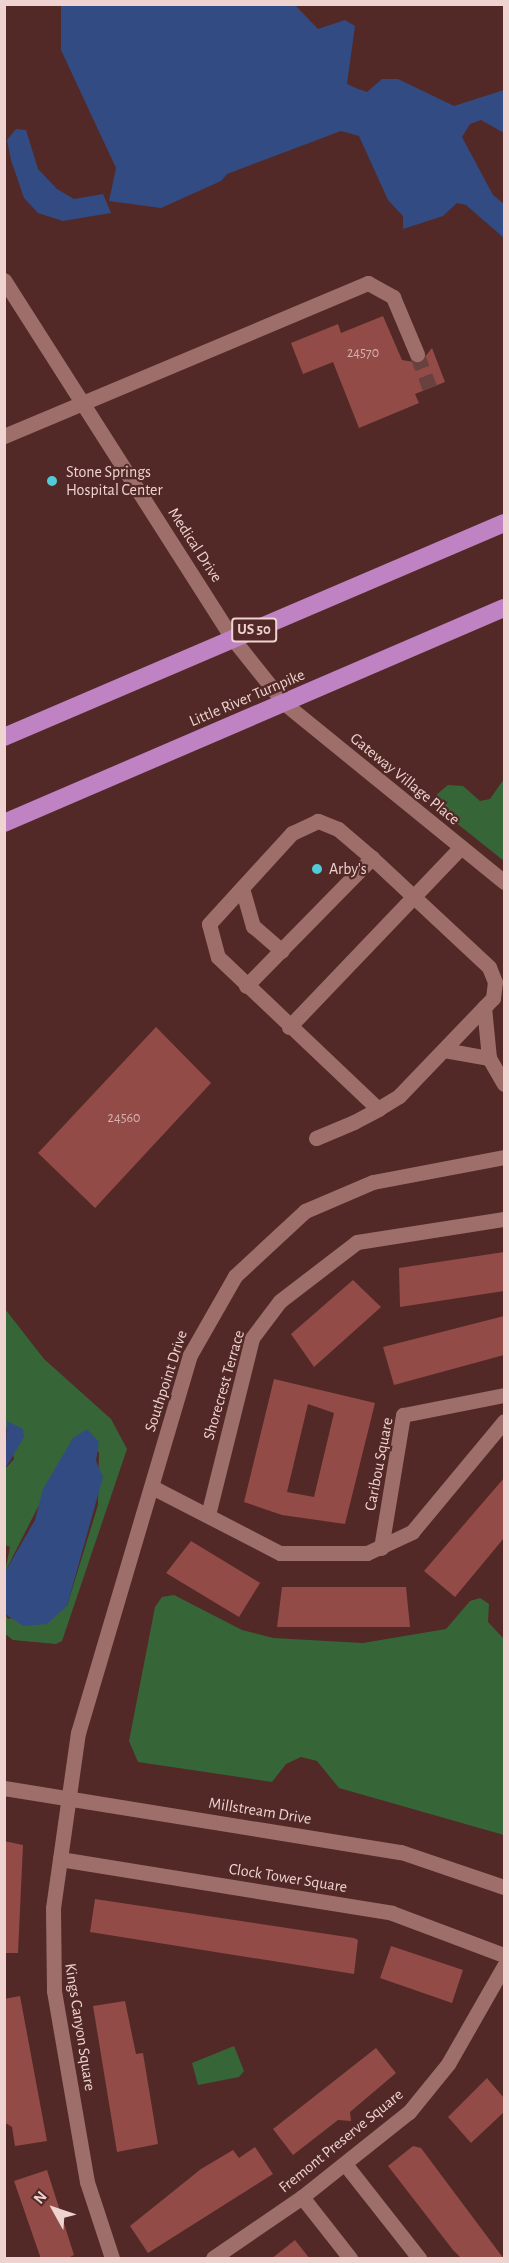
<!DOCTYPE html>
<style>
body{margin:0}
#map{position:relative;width:509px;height:2263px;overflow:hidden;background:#522926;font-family:"Alegreya Sans",sans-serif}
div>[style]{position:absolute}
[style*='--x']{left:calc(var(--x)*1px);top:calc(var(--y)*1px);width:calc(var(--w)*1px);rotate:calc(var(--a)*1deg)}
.green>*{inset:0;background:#366638}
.water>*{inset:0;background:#334b83}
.building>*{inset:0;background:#924b46}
.minor-tunnel>*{height:15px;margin-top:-7.5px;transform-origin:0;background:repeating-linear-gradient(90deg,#694240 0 15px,transparent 0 23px)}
.minor>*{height:15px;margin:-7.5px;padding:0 7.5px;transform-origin:7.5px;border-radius:7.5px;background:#9e6f6a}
.highway>*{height:18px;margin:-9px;padding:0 9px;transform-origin:9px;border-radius:9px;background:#bf82c3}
.dots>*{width:16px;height:16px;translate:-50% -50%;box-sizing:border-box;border:3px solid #522926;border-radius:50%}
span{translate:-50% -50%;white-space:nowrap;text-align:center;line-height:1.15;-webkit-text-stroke:4.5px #522926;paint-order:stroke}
.number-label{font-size:14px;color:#d7b1ae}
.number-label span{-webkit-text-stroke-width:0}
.shield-label span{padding:2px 4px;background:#522926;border:2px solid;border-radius:4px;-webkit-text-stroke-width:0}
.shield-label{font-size:15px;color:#eed3d0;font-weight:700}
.poi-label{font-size:16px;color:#eed3d0}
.left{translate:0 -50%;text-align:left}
.street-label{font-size:16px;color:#eed3d0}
.frame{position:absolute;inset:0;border:6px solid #eed3d0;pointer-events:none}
.north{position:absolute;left:24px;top:2179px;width:60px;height:60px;-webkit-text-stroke:4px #522926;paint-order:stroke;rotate:310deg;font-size:16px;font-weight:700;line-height:24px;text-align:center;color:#eed3d0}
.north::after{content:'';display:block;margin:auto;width:21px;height:27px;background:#eed3d0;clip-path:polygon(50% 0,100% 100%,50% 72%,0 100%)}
</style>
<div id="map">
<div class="green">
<i style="clip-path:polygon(504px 779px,504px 861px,435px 806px,436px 795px,448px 785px,463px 786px,480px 801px,490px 799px)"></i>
<i style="clip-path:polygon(5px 1309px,44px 1359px,111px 1419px,127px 1449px,62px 1641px,56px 1644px,13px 1640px,5px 1634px,5px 1614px,8px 1619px,67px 1606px,98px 1505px,99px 1452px,73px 1438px,5px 1572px,10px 1547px,5px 1545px,5px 1469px,14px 1459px,5px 1422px)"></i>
<i style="clip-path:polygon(174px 1595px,242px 1630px,273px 1638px,363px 1643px,446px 1629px,470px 1601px,480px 1598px,489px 1604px,488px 1622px,504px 1639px,504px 1835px,339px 1788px,317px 1761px,301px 1757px,286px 1764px,272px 1782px,138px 1762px,129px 1741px,155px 1607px,162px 1597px)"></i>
<i style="clip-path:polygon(234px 2046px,244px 2071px,239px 2077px,198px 2085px,192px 2063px)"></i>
</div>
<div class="water">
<i style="clip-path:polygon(61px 5px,295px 5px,318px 29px,345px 20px,355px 26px,347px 84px,358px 89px,367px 92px,382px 79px,398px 79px,454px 106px,504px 90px,504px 133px,481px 120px,470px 124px,462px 137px,493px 195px,504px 204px,504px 238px,466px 205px,457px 203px,443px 216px,403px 229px,403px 216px,388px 200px,359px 136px,341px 131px,227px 174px,221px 181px,161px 208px,109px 201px,116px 168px,61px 50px)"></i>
<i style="clip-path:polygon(16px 129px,26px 130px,38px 169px,57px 189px,74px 199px,103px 194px,111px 213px,63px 221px,38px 213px,24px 198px,11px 160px,7px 140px)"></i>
<i style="clip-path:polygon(7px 1421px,23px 1429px,24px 1437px,5px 1469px)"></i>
<i style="clip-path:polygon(87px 1429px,99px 1442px,96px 1461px,103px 1477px,67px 1606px,47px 1624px,23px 1626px,5px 1614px,5px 1572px,35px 1520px,43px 1489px,73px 1438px)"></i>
</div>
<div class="building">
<i style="clip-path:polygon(383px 316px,402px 360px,420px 363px,432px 348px,445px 382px,415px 394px,419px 403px,359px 428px,333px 362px,303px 374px,291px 343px,338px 324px,341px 333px)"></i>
<i style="clip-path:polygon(156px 1027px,211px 1083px,95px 1208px,38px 1153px)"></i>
<i style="clip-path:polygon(504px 1252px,504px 1291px,400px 1307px,399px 1268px)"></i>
<i style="clip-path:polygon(353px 1280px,381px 1307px,314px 1367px,291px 1334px)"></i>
<i style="clip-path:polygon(504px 1316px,504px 1355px,394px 1385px,383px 1347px)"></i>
<i style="clip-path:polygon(evenodd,274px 1379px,375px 1403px,345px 1524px,282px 1515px,244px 1502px,274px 1379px,308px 1404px,334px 1413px,314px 1497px,287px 1492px,308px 1404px)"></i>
<i style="clip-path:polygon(504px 1478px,504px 1538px,455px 1597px,424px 1571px)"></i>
<i style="clip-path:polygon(191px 1541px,260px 1583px,239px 1617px,166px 1573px)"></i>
<i style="clip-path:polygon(282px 1587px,406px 1587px,410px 1627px,277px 1627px)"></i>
<i style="clip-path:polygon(4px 1841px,23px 1845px,18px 1953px,4px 1953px)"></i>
<i style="clip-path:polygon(95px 1899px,354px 1938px,358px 1940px,354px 1974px,90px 1932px)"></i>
<i style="clip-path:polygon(391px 1946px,463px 1970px,452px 2003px,380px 1978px)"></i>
<i style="clip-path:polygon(20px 1996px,47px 2141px,15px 2146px,12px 2127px,4px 2122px,4px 1999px)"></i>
<i style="clip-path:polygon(125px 2001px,136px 2054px,143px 2053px,158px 2144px,117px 2152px,93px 2006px)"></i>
<i style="clip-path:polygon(376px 2048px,396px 2073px,350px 2112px,351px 2121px,338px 2120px,293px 2155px,273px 2129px)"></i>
<i style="clip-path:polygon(487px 2078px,504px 2098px,504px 2112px,471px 2143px,448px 2117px)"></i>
<i style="clip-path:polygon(413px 2146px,421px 2148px,504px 2259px,462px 2259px,453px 2250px,388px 2166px)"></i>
<i style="clip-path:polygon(255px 2147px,273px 2174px,148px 2253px,130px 2226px,201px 2169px,233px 2150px,239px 2158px)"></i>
<i style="clip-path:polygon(47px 2170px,74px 2255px,66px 2259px,41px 2259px,14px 2181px)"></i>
<i style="clip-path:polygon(295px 2240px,310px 2259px,271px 2259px)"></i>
</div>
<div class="minor-tunnel">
<i style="--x:417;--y:354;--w:36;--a:69"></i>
</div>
<div class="minor">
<i style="--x:4;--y:280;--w:426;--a:57.5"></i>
<i style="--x:233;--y:639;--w:82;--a:51.4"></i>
<i style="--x:284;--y:703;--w:284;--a:39.1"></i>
<i style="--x:4;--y:436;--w:395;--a:-22.8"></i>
<i style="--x:368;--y:283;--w:29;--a:29"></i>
<i style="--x:393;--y:297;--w:62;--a:67.2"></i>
<i style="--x:242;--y:888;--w:40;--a:74"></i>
<i style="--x:253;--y:926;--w:38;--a:41"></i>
<i style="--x:246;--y:986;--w:180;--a:-45.5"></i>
<i style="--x:289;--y:1027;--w:249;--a:-46.3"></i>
<i style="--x:444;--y:1050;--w:46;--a:10.1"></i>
<i style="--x:489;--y:1058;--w:51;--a:-95.6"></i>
<i style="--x:489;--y:1058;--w:30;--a:60"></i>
<i style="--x:316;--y:1138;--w:41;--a:-22.8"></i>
<i style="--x:354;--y:1122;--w:27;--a:-28"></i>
<i style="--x:378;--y:1109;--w:4;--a:-34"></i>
<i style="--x:381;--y:1107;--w:21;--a:-31"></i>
<i style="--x:399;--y:1096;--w:136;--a:-46.2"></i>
<i style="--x:493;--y:998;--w:16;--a:-83"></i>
<i style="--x:495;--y:982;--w:16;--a:-112"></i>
<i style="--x:489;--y:967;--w:160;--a:-137"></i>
<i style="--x:372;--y:858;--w:45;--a:-139.5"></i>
<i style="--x:338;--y:829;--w:22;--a:-158"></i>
<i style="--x:318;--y:821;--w:29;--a:155"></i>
<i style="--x:292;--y:833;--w:123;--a:132.4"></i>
<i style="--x:209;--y:924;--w:34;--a:75"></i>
<i style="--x:218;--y:957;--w:221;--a:43.5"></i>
<i style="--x:152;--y:1487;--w:144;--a:27.3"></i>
<i style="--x:280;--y:1553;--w:87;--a:0"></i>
<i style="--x:367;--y:1553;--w:50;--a:-25"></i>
<i style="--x:412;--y:1532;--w:144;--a:-50.3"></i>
<i style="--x:208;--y:1515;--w:182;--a:-76"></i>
<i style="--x:252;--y:1338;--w:46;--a:-52.9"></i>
<i style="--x:280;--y:1301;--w:97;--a:-37.5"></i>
<i style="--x:357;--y:1242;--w:149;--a:-8.9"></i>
<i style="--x:381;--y:1548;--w:135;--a:-80.6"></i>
<i style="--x:403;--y:1415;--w:103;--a:-11.2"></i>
<i style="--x:4;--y:1788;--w:402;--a:9.2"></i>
<i style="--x:401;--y:1852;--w:109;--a:18.8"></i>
<i style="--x:60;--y:1859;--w:336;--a:9.2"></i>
<i style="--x:392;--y:1913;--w:120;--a:20.6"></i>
<i style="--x:345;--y:2164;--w:120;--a:51.8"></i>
<i style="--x:302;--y:2197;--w:78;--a:51.8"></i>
<i style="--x:112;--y:2258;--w:80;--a:-108.2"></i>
<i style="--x:87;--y:2182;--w:194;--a:-99.8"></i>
<i style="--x:54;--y:1991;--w:83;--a:-90.7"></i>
<i style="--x:53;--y:1908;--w:177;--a:-81.9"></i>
<i style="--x:78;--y:1733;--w:394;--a:-73.5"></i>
<i style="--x:190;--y:1355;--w:91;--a:-60.3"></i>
<i style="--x:235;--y:1276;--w:96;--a:-42.9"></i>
<i style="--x:305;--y:1211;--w:74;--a:-23.1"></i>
<i style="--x:373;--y:1182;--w:133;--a:-10.8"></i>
<i style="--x:213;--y:2258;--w:108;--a:-34.4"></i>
<i style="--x:302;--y:2197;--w:137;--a:-38.5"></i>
<i style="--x:409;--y:2112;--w:62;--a:-50.9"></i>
<i style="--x:448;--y:2064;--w:113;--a:-60.3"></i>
</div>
<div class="highway">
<i style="--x:4;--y:737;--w:544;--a:-23.17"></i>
<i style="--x:4;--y:823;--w:544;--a:-23.27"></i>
</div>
<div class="dots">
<i style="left:52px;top:481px;background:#52cbd8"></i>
<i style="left:317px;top:869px;background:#52cbd8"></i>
</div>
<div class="number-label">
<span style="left:363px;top:353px">24570</span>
<span style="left:124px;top:1118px">24560</span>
</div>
<div class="shield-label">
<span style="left:254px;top:630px">US 50</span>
</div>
<div class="poi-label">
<span class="left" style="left:66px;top:481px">Stone Springs<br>Hospital Center</span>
<span class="left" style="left:329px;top:869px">Arby's</span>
</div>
<div class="street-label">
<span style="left:195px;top:545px;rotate:57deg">Medical Drive</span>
<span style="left:247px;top:698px;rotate:-23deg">Little River Turnpike</span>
<span style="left:405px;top:779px;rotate:39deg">Gateway Village Place</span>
<span style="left:166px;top:1381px;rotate:-72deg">Southpoint Drive</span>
<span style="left:224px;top:1385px;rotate:-74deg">Shorecrest Terrace</span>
<span style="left:379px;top:1464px;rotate:-79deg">Caribou Square</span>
<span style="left:260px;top:1811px;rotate:9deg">Millstream Drive</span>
<span style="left:288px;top:1878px;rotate:9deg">Clock Tower Square</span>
<span style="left:80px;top:2027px;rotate:81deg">Kings Canyon Square</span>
<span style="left:341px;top:2141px;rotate:-39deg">Fremont Preserve Square</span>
</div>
<div class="frame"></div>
<div class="north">N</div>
</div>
